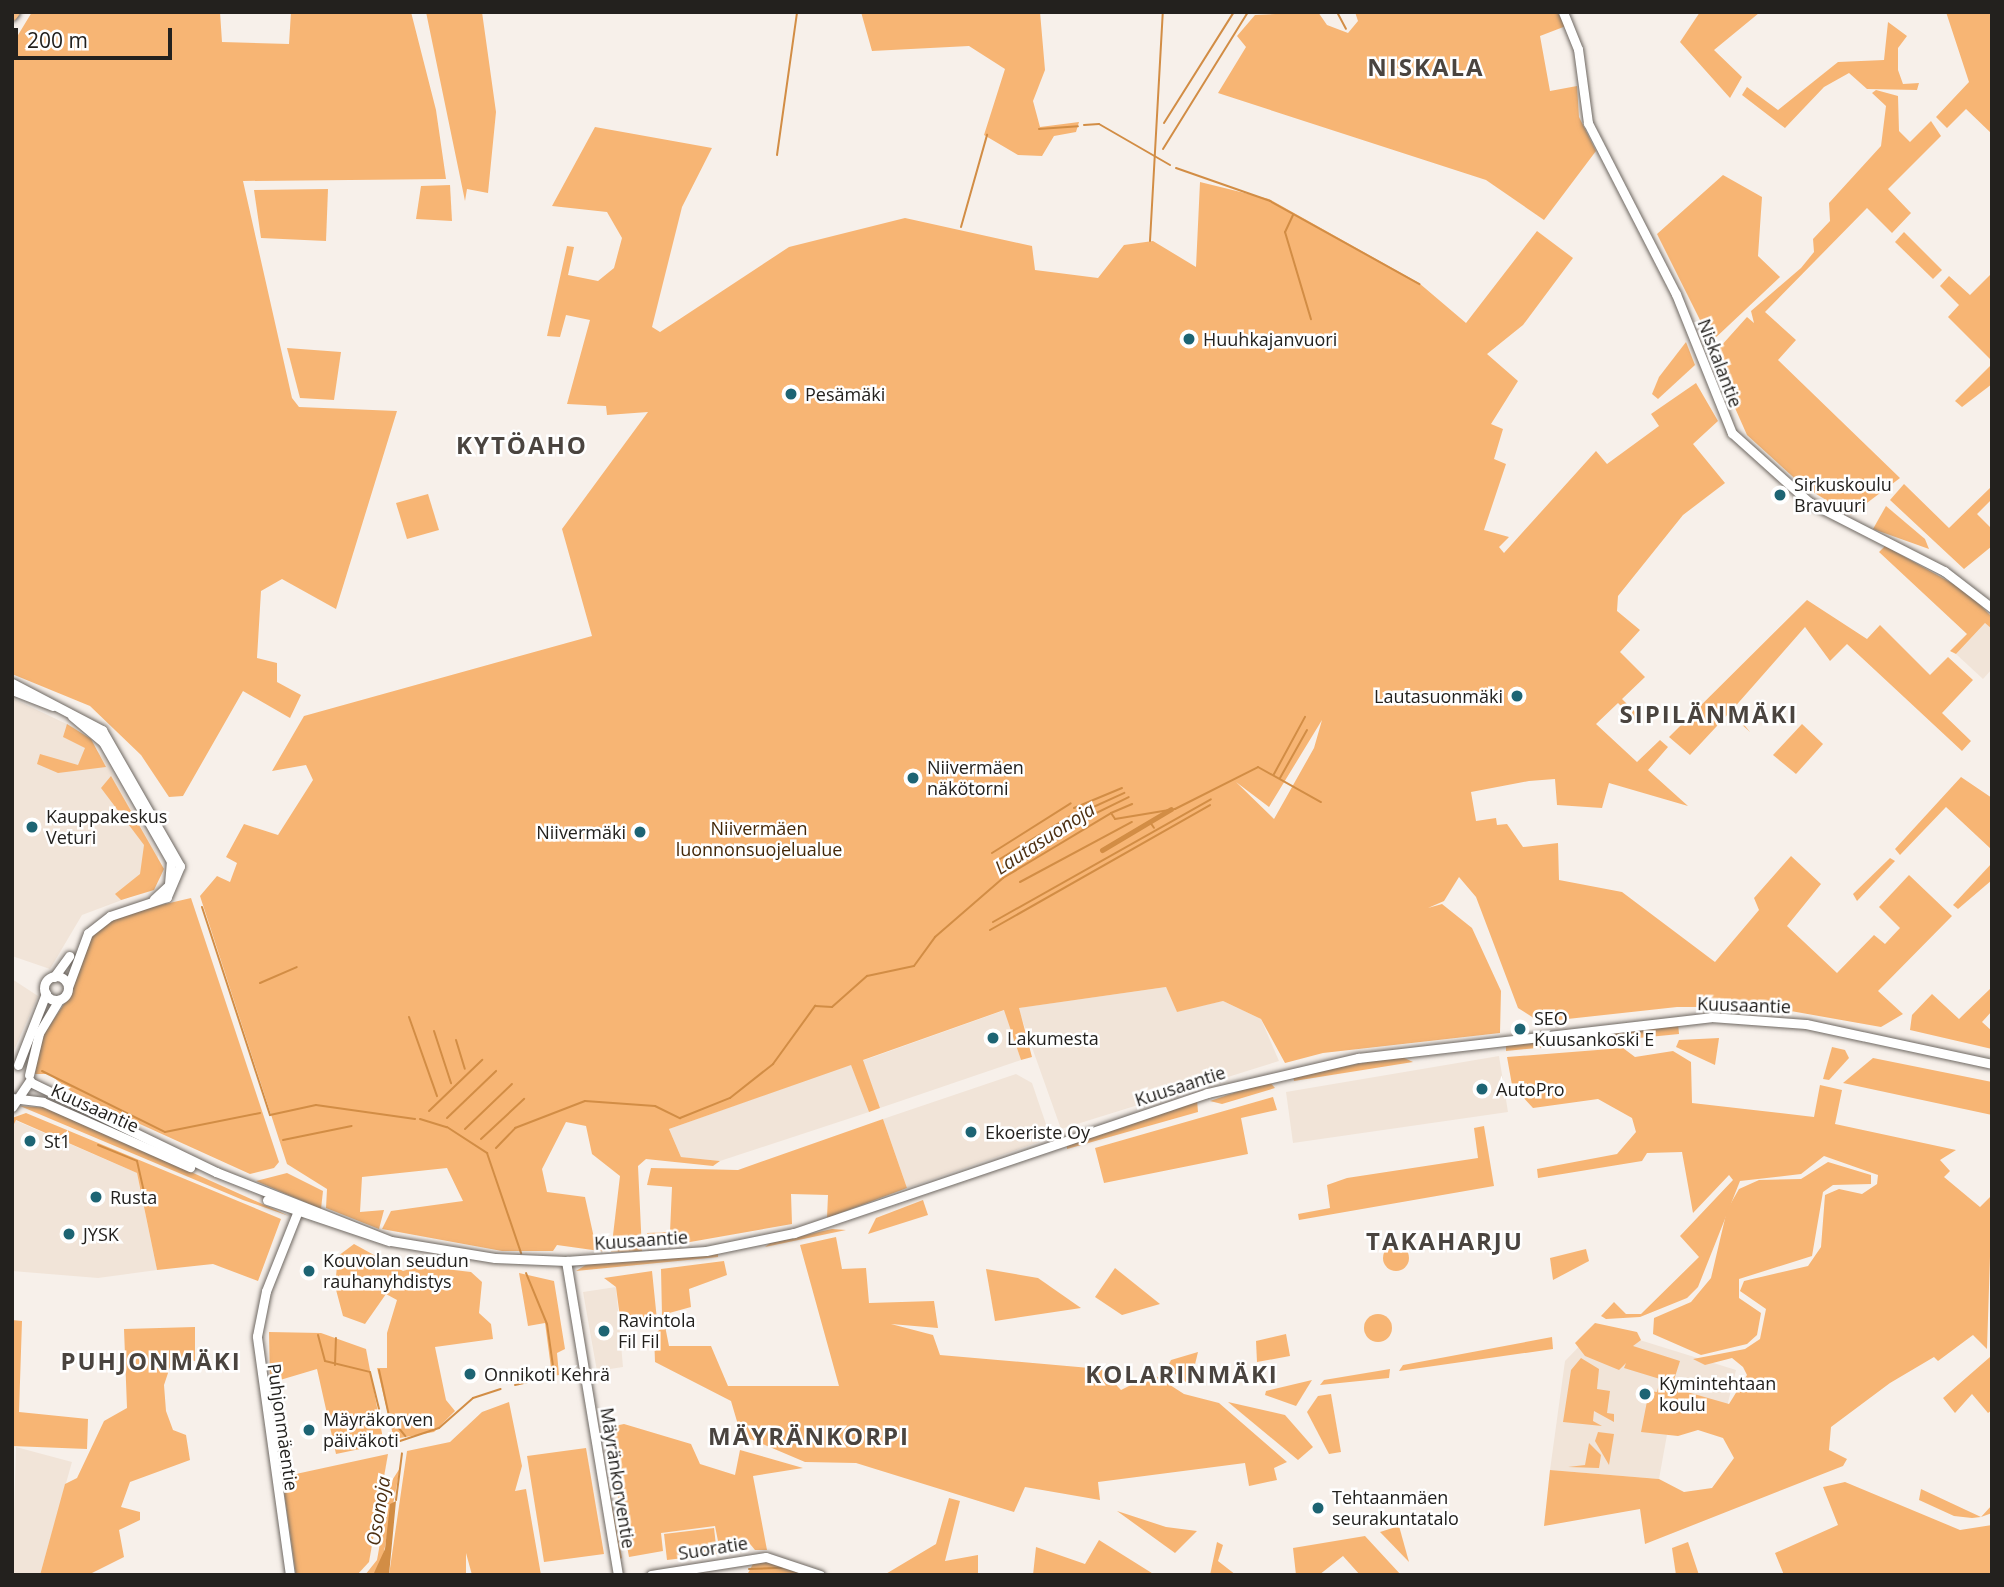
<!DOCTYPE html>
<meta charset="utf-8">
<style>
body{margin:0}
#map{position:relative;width:2004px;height:1587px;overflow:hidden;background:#f7f0ea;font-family:"Open Sans",sans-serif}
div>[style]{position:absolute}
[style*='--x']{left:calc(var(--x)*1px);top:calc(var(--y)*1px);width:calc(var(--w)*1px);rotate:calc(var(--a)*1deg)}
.built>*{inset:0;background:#f1e4d8}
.green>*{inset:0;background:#f7b574}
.round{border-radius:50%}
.water>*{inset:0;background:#d28d45}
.stream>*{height:2px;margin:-1px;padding:0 1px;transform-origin:1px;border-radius:1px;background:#d28d45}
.canal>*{height:5px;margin:-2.5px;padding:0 2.5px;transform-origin:2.5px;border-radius:2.5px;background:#d28d45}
.roads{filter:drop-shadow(0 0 2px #6e6862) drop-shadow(0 0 2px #6e6862)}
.secondary>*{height:9px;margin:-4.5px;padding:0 4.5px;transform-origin:4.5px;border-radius:4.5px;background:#fff}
.secondary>.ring{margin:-4.5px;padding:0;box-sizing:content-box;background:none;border:9px solid #fff;border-radius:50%}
.highway>*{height:10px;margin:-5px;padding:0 5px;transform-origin:5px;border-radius:5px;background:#f7bb80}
.dots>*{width:19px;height:19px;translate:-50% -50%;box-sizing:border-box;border:4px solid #fff;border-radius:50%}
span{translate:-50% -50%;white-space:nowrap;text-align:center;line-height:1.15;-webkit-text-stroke:5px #fff;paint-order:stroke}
.poi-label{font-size:18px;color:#23211e}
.left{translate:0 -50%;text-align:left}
.right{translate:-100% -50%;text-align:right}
.street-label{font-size:18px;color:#23211e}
.park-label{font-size:18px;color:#442808}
.water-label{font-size:19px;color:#4c2f11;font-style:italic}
.district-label{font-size:24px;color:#4a443f;font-weight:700;letter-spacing:2px}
.frame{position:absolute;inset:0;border:14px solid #23211e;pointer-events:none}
.scale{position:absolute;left:14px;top:28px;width:158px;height:32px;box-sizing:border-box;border:4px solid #23211e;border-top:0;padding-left:9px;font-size:21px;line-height:24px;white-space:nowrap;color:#23211e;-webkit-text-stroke:5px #fff;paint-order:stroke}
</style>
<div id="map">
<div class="built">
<i style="clip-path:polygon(1985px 623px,1992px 629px,1992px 669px,1983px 679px,1956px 654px)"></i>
<i style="clip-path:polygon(12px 698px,75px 728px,104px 758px,158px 855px,154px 888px,82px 915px,50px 969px,12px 956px)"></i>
<i style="clip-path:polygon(12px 979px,38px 996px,12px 1055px)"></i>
<i style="clip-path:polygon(1166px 987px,1177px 1011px,1223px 1001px,1261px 1019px,1279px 1061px,1061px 1129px,1018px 1008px)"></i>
<i style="clip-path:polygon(1005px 1010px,1021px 1060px,880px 1108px,862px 1061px)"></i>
<i style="clip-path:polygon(1499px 1056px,1508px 1112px,1293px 1143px,1286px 1092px)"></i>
<i style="clip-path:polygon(851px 1064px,869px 1112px,720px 1161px,681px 1157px,669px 1129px)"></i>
<i style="clip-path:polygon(1016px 1074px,1032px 1083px,1049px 1133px,1045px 1140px,907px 1188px,883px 1119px)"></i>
<i style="clip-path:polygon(12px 1119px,137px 1173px,157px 1270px,98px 1278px,12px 1271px)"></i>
<i style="clip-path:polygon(616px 1287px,623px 1367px,597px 1371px,583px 1292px)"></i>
<i style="clip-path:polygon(1598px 1327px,1736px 1370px,1723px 1423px,1670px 1418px,1659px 1479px,1550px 1470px,1565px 1361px)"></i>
<i style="clip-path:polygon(16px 1447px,72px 1462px,40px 1575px,12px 1575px)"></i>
</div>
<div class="green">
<i style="clip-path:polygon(32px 12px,220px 12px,222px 42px,289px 44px,291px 12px,411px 12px,436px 110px,446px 179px,243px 181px,292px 398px,299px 407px,397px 411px,336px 609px,282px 579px,261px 591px,257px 658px,277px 663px,277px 682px,301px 695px,290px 718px,243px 691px,183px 796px,169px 797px,141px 755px,90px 706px,12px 674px,12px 45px)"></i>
<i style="clip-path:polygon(426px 12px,482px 12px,496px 112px,488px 193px,467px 189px,465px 201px)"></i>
<i style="clip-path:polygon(861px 12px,1040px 12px,1045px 70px,1033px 101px,1040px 127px,1079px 122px,1076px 132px,1054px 136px,1042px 156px,1018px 155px,984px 135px,1005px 69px,969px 46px,872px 51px)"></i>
<i style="clip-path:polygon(1318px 12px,1327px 25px,1348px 33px,1358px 21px,1355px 12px,1557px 12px,1566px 26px,1540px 36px,1550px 91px,1577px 86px,1579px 117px,1596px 151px,1544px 220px,1486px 180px,1218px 93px,1246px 47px,1237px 36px,1255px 15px)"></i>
<i style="clip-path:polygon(1700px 12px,1759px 13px,1714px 50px,1742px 77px,1730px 98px,1680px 42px)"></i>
<i style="clip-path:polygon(1946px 12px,1992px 12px,1992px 134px,1966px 109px,1947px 128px,1936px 117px,1969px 82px)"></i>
<i style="clip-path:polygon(1888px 22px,1907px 36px,1898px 48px,1898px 70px,1903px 84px,1919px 83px,1917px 90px,1867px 89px,1849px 73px,1824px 87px,1785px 128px,1742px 95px,1747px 87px,1778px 110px,1838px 62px,1884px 60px)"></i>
<i style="clip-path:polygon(1876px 90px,1898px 96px,1899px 131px,1910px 142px,1931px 121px,1941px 136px,1888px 189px,1911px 213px,1892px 233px,1867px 208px,1765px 312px,1796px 340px,1778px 360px,1900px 478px,1851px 515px,1803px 486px,1747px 435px,1712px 356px,1747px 317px,1754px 323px,1751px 311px,1801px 268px,1814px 252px,1813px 239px,1830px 221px,1829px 203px,1881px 146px,1886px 106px,1872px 93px)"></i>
<i style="clip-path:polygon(evenodd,595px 127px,712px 148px,682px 207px,652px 327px,660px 332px,789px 247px,905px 218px,1032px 246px,1035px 270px,1098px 278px,1124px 245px,1153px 241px,1196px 267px,1200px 182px,1269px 199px,1419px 283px,1466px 323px,1537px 231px,1573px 258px,1523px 325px,1487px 354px,1518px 381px,1491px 424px,1503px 429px,1494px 459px,1506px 464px,1484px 530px,1509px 537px,1499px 547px,1504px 553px,1596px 451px,1607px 464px,1659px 426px,1651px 414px,1696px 383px,1718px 421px,1693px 444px,1725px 483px,1683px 515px,1618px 596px,1617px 611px,1640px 630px,1620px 652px,1645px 677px,1622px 699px,1639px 716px,1635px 720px,1618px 703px,1596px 724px,1637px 762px,1660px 740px,1668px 747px,1648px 770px,1688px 806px,1609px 783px,1602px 808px,1557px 805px,1555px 779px,1529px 781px,1471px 792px,1476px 821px,1496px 818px,1497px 825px,1507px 824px,1523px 847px,1558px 843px,1559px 880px,1622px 892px,1715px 962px,1759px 910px,1754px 898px,1791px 856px,1821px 884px,1787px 926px,1837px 973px,1874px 935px,1885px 944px,1900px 928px,1879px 907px,1909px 875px,1952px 916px,1878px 991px,1903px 1014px,1881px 1027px,1768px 1007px,1677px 1007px,1540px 1022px,1518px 1008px,1476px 897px,1459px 877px,1444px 901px,1428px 908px,1442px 904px,1472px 928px,1501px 991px,1500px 1033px,1323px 1053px,1285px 1063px,1261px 1019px,1223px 1001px,1177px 1012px,1166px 987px,1019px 1008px,1032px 1057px,1021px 1060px,1004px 1010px,863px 1060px,880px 1108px,869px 1112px,851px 1065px,669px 1129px,681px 1157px,720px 1161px,713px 1166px,646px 1159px,638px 1166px,642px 1251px,611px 1252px,620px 1176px,592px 1154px,586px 1126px,566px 1122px,542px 1169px,547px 1192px,585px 1197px,596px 1247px,607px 1252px,557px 1245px,553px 1251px,502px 1251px,382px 1229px,391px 1211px,463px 1201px,447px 1168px,362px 1177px,360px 1212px,384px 1210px,379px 1229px,326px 1208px,327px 1189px,287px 1164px,200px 896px,217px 876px,230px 882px,237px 863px,226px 857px,244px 824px,278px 835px,313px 780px,306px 765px,272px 771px,304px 716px,592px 636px,562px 529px,648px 412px,607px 415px,606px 406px,567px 404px,590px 320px,566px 315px,560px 337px,547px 336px,567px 246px,574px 247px,568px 275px,598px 281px,614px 268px,622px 238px,607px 212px,552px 206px,595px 127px,1322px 720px,1314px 748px,1274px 819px,1236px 782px,1269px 807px,1322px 720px)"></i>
<i style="clip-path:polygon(1723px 175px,1762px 197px,1758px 256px,1780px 277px,1711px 342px,1657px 234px)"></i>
<i style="clip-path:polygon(450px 185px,452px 221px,416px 219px,421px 186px)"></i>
<i style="clip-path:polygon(328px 189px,326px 241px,261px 238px,254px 190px)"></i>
<i style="clip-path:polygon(1904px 232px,1942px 270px,1933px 279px,1895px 242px)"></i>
<i style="clip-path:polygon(1992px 273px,1992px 361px,1948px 317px,1959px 305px,1940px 286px,1949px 276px,1970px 295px)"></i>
<i style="clip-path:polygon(1686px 342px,1695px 365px,1658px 399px,1652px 394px,1659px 377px)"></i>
<i style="clip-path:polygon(287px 348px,341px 352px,334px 400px,300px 398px)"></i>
<i style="clip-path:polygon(1992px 364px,1992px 384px,1962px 407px,1955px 401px)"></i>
<i style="clip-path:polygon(1904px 484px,1949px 528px,1992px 486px,1992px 499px,1977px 514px,1992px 529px,1992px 546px,1964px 569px,1890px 500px)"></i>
<i style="clip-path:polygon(428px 494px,439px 530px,407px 539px,396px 503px)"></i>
<i style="clip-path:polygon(1886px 506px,1925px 539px,1929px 549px,1873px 529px)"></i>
<i style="clip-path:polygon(1885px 546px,1966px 591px,1992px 617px,1992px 629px,1985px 623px,1956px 654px,1950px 651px,1967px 634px,1879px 552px)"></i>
<i style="clip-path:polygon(1807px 600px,1867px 639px,1880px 625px,1930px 675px,1948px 657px,1973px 680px,1942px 713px,1971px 741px,1962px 751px,1847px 644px,1830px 661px,1805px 627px,1732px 710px,1750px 732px,1729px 713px,1690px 755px,1669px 737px)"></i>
<i style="clip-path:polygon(67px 724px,91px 739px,106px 767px,58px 773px,37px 764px,40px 754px,78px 765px,85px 748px,63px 737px)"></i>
<i style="clip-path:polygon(1802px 724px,1823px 744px,1796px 774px,1773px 755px)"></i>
<i style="clip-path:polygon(111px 776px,164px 869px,154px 890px,121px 900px,115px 894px,140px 874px,144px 845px,101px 788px)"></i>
<i style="clip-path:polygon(1961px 777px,1992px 798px,1992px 850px,1946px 807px,1900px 855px,1895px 849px)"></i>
<i style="clip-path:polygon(1890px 858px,1895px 861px,1857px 901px,1853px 894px)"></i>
<i style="clip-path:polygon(1992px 863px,1992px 880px,1958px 909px,1953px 905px)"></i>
<i style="clip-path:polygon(191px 898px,279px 1162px,274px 1168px,250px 1174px,76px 1095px,49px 1074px,35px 1074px,41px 1038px,71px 994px,92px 932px,118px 915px)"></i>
<i style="clip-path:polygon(1992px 987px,1992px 1011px,1982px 1022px,1992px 1031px,1992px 1049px,1910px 1030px,1912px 1015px,1932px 994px,1959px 1019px)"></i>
<i style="clip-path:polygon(1678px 1023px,1679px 1034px,1506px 1051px,1506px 1043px)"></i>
<i style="clip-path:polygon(1719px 1038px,1715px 1065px,1676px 1047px,1679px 1040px)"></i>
<i style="clip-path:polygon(1832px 1047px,1845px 1050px,1849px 1058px,1829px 1080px,1823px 1079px)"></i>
<i style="clip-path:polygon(1623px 1048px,1635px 1057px,1673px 1051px,1691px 1062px,1692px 1103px,1814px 1117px,1820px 1085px,1842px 1090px,1835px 1124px,1956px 1150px,1940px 1160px,1950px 1171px,1944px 1177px,1980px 1207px,1992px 1195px,1987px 1349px,1973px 1335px,1938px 1361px,1934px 1357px,1890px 1383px,1831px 1427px,1829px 1450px,1847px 1459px,1843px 1466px,1645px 1544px,1640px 1509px,1544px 1526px,1550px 1470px,1659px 1479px,1684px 1492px,1712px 1488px,1734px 1458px,1723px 1438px,1698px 1430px,1678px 1436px,1641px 1432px,1649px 1391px,1657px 1392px,1659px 1384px,1729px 1404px,1747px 1375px,1743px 1367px,1732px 1358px,1705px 1365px,1693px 1359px,1745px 1349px,1760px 1339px,1766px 1309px,1740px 1291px,1744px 1281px,1808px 1266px,1821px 1247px,1825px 1195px,1839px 1189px,1862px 1194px,1877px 1184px,1878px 1175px,1824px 1156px,1801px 1174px,1740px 1181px,1698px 1287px,1687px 1298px,1640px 1317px,1606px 1319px,1601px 1316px,1614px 1302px,1626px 1314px,1641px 1314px,1699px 1257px,1680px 1236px,1733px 1180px,1729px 1175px,1693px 1213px,1682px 1152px,1647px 1153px,1642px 1161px,1538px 1178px,1537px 1169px,1617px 1154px,1636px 1132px,1632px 1118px,1598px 1099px,1533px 1108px,1512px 1085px,1507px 1057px)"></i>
<i style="clip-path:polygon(1400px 1056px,1413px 1062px,1294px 1081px,1293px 1076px)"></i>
<i style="clip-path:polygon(1873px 1058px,1992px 1082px,1992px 1115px,1843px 1083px)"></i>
<i style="clip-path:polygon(1269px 1081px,1275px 1088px,1222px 1104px,1210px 1101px)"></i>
<i style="clip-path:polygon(1273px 1097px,1277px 1110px,1241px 1118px,1248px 1154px,1104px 1183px,1095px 1148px)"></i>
<i style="clip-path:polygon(1197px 1100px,1198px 1112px,1067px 1149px,1067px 1146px)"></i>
<i style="clip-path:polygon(20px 1106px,49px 1108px,289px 1216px,243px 1200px)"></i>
<i style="clip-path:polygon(26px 1113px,281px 1219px,258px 1281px,213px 1264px,157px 1270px,137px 1173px,16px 1120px,12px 1128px,12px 1118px)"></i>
<i style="clip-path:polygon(883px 1119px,907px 1188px,827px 1218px,828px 1195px,791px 1194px,792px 1224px,673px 1245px,651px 1242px,647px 1233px,670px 1232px,672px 1187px,647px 1185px,651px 1168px,738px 1170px)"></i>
<i style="clip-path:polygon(1484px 1126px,1494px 1186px,1299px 1220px,1298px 1214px,1330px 1208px,1327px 1185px,1347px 1178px,1478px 1158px,1474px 1128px)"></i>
<i style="clip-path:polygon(1828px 1162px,1871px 1175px,1871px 1184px,1833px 1185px,1823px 1192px,1812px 1256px,1739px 1279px,1739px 1298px,1761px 1313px,1757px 1335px,1747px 1344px,1701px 1355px,1653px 1334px,1654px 1318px,1691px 1302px,1711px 1278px,1727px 1210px,1739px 1189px,1759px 1180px,1801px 1179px)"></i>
<i style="clip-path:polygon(287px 1173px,323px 1191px,321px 1209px,256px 1181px)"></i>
<i style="clip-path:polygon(923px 1200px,928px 1215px,868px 1234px,876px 1218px)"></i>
<i style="clip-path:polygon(832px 1229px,846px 1230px,765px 1247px,770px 1243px)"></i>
<i style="clip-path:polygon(836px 1237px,842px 1269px,866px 1268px,869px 1303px,934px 1301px,938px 1328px,891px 1324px,933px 1335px,940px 1355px,1101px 1369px,1121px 1390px,1153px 1374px,1184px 1394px,1219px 1403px,1287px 1462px,1274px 1468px,1277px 1480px,1249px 1486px,1245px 1463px,1098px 1482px,1100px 1500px,1025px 1487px,1014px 1512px,856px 1463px,805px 1462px,741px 1435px,731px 1401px,655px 1362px,654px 1334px,665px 1326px,669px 1346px,711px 1346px,728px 1386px,839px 1386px,800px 1245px)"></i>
<i style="clip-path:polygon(354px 1244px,403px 1271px,420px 1266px,471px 1272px,482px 1282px,479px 1313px,491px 1324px,493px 1339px,435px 1347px,446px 1400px,455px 1411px,434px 1432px,394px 1439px,377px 1368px,387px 1368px,387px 1333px,397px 1300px,386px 1294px,365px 1324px,343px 1316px,335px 1286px,338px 1256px)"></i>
<i class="round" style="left:1383px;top:1245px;width:26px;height:26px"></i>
<i style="clip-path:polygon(1586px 1249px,1589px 1261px,1553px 1280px,1550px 1258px)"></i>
<i style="clip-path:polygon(718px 1254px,718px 1257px,576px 1271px,589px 1263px)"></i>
<i style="clip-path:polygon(724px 1261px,727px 1275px,689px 1289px,691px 1307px,662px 1315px,661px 1269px)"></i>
<i style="clip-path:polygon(1115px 1268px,1160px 1304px,1122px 1315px,1095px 1297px)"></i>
<i style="clip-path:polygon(986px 1269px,1038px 1278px,1081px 1308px,995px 1321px)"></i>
<i style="clip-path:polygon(652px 1271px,657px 1320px,621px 1325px,616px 1287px,604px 1278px)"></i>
<i style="clip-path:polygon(519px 1273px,554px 1281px,565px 1349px,557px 1353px,559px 1375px,546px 1377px,551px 1368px,545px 1323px,528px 1326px)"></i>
<i class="round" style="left:1364px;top:1314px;width:28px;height:28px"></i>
<i style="clip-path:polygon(12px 1320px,22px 1321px,19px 1412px,88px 1419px,87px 1449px,12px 1446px)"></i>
<i style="clip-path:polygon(1595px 1323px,1637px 1332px,1641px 1340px,1633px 1346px,1680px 1361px,1673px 1383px,1624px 1368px,1626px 1363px,1619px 1370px,1585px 1356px,1575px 1343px)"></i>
<i style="clip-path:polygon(195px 1327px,195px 1361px,173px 1358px,164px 1385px,166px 1411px,173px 1430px,186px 1435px,190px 1460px,130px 1482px,121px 1507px,140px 1512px,140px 1520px,119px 1530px,124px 1557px,88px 1575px,40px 1575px,65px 1484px,77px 1478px,104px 1421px,127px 1408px,124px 1329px)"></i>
<i style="clip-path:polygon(321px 1333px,366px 1349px,384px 1444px,336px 1454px,317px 1369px,270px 1383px,269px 1332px)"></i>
<i style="clip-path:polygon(1286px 1334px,1290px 1356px,1257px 1362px,1256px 1341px)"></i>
<i style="clip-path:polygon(1552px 1337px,1553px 1349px,1399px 1371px,1403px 1365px)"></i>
<i style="clip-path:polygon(1198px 1352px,1190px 1385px,1167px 1368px,1171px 1360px)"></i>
<i style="clip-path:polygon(1990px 1357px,1992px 1410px,1988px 1413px,1972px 1394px,1955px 1413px,1943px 1398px)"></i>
<i style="clip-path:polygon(1581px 1358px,1599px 1369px,1597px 1389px,1610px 1391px,1607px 1413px,1614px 1414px,1614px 1422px,1594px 1411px,1593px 1421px,1602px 1426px,1563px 1422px,1571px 1370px)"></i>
<i style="clip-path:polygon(1390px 1369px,1389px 1378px,1320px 1385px,1324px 1380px)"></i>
<i style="clip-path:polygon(1312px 1380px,1296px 1406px,1265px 1395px,1266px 1391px)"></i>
<i style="clip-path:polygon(1331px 1394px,1341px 1452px,1329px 1454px,1307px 1412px,1318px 1396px)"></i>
<i style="clip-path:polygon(509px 1402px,522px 1466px,515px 1491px,526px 1489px,541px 1575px,472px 1575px,466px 1553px,466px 1575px,389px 1575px,407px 1451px,450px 1442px,482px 1412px)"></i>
<i style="clip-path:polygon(1228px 1402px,1285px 1415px,1313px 1447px,1298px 1460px)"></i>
<i style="clip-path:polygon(594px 1408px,622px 1558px,619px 1560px)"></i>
<i style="clip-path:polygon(624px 1424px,691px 1444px,700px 1464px,735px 1475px,740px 1450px,803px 1468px,753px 1476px,767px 1550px,755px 1550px,746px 1539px,718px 1541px,715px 1526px,661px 1533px,663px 1551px,629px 1557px,605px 1428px)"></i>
<i style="clip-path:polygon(1598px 1432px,1614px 1434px,1609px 1465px,1595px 1441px)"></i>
<i style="clip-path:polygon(1589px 1443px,1601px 1455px,1599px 1468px,1568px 1467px,1585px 1465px)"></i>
<i style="clip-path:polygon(586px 1448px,604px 1554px,544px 1562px,527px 1456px)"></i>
<i style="clip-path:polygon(388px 1454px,369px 1562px,357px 1575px,296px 1575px,282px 1477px)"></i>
<i style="clip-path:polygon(400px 1468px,383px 1557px,373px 1575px,365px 1575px,377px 1560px,391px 1482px)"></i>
<i style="clip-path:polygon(1845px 1482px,1960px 1530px,1992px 1525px,1992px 1575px,1784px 1575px,1775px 1553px,1838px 1525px,1823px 1487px)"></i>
<i style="clip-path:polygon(1921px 1489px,1981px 1517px,1992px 1505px,1992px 1513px,1981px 1517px,1972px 1518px,1954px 1516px,1919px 1500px)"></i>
<i style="clip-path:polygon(949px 1498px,960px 1501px,945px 1561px,978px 1555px,978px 1575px,884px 1575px,936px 1544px)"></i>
<i style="clip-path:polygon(1117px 1511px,1166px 1527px,1197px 1531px,1175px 1553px)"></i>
<i style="clip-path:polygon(1399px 1526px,1409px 1562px,1380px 1532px)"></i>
<i style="clip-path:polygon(714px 1528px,717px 1554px,667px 1560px,664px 1534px)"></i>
<i style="clip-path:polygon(1365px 1536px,1401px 1575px,1360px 1575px,1343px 1556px,1319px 1575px,1296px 1575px,1293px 1548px)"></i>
<i style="clip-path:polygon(1099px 1540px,1155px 1575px,1033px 1575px,1036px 1547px,1085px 1564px)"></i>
<i style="clip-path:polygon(1217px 1542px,1223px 1545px,1218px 1561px,1236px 1575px,1210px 1575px)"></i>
<i style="clip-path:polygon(1688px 1542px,1699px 1575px,1676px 1575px,1672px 1548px)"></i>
<i style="clip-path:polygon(763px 1561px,785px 1567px,804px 1575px,747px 1575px,754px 1562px)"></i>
</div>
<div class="water">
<i style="clip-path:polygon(396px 1501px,389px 1575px,373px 1575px,385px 1549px,390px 1504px)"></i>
</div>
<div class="stream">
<i style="--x:1337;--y:12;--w:19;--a:62"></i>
<i style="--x:1164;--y:123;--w:131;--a:-57.8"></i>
<i style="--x:1084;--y:125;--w:15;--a:-4"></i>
<i style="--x:1099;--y:124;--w:82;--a:30"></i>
<i style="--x:1039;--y:129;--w:39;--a:-4"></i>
<i style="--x:1163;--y:149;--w:161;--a:-58.2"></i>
<i style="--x:777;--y:155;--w:144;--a:-82"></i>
<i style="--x:1176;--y:168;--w:100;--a:19.3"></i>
<i style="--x:1270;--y:201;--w:171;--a:29.1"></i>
<i style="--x:1293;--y:215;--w:19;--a:115"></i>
<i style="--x:1285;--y:232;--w:91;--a:73.4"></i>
<i style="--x:961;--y:227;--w:96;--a:-74.2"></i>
<i style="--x:1150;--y:241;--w:229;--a:-86.8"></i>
<i style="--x:1274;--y:774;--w:65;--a:-61.5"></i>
<i style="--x:1280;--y:778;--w:55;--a:-60.6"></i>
<i style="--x:1074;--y:808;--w:52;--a:-22.6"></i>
<i style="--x:1111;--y:813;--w:23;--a:-23"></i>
<i style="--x:1078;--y:814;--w:51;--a:-24.5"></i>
<i style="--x:1082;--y:820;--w:52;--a:-26.1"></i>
<i style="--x:1150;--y:822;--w:7;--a:56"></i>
<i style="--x:992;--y:853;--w:93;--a:-32.3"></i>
<i style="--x:1000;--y:859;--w:90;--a:-31.4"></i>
<i style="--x:999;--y:869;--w:97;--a:-28.9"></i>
<i style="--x:1020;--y:882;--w:127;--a:-28.2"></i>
<i style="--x:202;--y:907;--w:219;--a:71.9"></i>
<i style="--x:270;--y:1115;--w:47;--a:-12.3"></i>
<i style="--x:316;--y:1105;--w:100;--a:8"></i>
<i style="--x:993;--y:922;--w:250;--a:-29.4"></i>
<i style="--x:990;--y:930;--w:253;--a:-29.6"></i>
<i style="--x:260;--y:983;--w:40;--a:-23.4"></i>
<i style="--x:409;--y:1017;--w:84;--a:70.5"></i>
<i style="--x:434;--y:1031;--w:55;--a:71.9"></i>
<i style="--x:456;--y:1040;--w:30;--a:73"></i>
<i style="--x:42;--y:1071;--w:137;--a:26.4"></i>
<i style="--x:165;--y:1132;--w:97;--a:-11.3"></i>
<i style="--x:429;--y:1111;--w:74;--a:-43.9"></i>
<i style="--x:447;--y:1118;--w:68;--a:-43.8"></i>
<i style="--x:420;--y:1119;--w:28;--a:17"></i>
<i style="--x:447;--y:1127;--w:48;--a:33"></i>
<i style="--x:487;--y:1153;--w:106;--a:71.2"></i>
<i style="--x:465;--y:1129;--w:65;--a:-43.8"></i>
<i style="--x:481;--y:1139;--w:59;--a:-42.9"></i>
<i style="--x:283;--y:1140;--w:70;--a:-11.5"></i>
<i style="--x:98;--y:1145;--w:42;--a:22.3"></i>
<i style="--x:137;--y:1161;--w:45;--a:77.2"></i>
<i style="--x:496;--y:1148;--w:28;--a:-46"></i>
<i style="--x:515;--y:1128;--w:75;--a:-21.1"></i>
<i style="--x:585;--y:1101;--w:70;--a:4.1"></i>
<i style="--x:655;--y:1106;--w:28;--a:26"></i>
<i style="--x:680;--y:1118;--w:54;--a:-21.8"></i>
<i style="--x:730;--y:1098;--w:55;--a:-38.3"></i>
<i style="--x:773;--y:1064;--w:72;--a:-54.1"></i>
<i style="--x:815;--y:1006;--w:17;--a:3"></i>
<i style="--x:832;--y:1007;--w:47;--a:-41.5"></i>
<i style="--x:867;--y:976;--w:48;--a:-12"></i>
<i style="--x:914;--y:966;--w:36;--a:-54"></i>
<i style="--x:935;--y:937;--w:90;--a:-40.9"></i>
<i style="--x:1003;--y:878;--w:126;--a:-31"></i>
<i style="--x:1111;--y:813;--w:7;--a:56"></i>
<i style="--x:1115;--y:819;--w:61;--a:-9.5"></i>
<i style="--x:1175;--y:809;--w:93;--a:-26.8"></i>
<i style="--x:1258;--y:767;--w:72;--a:29.1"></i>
<i style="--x:318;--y:1335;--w:27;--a:75"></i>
<i style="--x:325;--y:1361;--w:46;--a:13.7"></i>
<i style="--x:370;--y:1372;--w:46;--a:76.3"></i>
<i style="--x:335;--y:1365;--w:27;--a:-88"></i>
<i style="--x:379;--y:1370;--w:47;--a:77.7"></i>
<i style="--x:389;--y:1416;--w:26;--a:51"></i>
<i style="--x:515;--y:1385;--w:32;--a:-13"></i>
<i style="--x:546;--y:1378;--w:14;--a:-60"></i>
<i style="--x:553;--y:1366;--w:42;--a:-98.1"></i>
<i style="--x:547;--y:1324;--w:55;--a:-112.4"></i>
<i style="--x:400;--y:1441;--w:41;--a:-18.4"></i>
<i style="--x:439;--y:1428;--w:45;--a:-41.4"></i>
<i style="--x:473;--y:1398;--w:29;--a:-18"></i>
<i style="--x:396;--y:1500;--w:47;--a:-82.7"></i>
<i style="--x:749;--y:1569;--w:33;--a:-2"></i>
</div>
<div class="canal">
<i style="--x:1102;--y:850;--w:80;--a:-30.7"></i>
</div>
<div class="roads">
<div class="secondary">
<i style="--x:1563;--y:12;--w:40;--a:68"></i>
<i style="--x:1578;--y:49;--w:75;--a:82.3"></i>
<i style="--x:1588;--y:123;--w:192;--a:62.8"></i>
<i style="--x:1676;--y:294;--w:150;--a:68.1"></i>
<i style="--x:1732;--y:433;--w:103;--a:41.9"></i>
<i style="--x:1809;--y:502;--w:152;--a:27.1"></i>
<i style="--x:1944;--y:571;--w:61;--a:37.6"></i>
<i style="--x:12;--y:683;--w:102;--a:27.6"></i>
<i style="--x:102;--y:730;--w:157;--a:60.2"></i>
<i style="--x:180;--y:866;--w:34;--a:113"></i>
<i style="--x:167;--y:897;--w:60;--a:161.6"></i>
<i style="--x:110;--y:916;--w:28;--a:142"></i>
<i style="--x:88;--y:933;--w:58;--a:110.3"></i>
<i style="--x:12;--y:690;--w:44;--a:21.3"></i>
<i style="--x:72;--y:716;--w:40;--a:40"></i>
<i style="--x:103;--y:742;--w:137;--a:60.3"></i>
<i style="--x:171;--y:861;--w:24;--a:95"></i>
<i style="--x:169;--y:885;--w:21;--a:137"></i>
<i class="ring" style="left:44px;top:976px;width:15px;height:15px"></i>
<i style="--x:54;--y:977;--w:26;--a:-54"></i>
<i style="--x:18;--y:1065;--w:77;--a:-68.7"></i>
<i style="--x:29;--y:1075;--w:43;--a:-76.6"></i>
<i style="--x:39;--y:1033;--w:39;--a:-59"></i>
<i style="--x:30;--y:1082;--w:207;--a:25.8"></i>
<i style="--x:216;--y:1172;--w:188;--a:21.5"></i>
<i style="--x:391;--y:1241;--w:105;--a:9.3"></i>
<i style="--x:495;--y:1258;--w:71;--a:2.4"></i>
<i style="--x:566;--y:1261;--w:140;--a:-4.1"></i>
<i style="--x:706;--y:1251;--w:90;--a:-11.6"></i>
<i style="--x:794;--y:1233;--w:436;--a:-18.7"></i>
<i style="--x:1207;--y:1093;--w:155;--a:-13.1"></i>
<i style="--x:1358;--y:1058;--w:355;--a:-6.6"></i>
<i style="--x:1711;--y:1017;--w:95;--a:4.2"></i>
<i style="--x:1806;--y:1024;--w:190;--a:12.1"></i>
<i style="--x:12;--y:1098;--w:31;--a:7"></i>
<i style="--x:43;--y:1102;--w:161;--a:23.9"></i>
<i style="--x:12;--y:1107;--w:32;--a:-56"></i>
<i style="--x:267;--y:1200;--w:129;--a:18.6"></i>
<i style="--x:566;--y:1261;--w:318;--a:80.6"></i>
<i style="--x:290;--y:1575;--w:241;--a:-97.9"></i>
<i style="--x:257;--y:1336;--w:46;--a:-78.7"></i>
<i style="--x:266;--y:1291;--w:89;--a:-68.3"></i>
<i style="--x:651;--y:1575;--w:116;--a:-8.9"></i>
<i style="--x:766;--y:1557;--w:57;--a:18.4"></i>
</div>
<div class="highway">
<i style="--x:12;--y:16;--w:5;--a:-53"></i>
</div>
</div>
<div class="dots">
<i style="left:1189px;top:339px;background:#1d6473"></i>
<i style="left:791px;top:394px;background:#1d6473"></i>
<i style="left:1780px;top:495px;background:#1d6473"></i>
<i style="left:1517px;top:696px;background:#1d6473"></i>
<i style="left:913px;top:778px;background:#1d6473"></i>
<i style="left:32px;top:827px;background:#1d6473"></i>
<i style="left:640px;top:832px;background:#1d6473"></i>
<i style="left:1520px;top:1029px;background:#1d6473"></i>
<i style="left:993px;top:1038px;background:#1d6473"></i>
<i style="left:1482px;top:1089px;background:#1d6473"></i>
<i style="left:971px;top:1132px;background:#1d6473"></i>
<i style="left:30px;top:1141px;background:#1d6473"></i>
<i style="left:96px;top:1197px;background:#1d6473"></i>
<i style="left:69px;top:1234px;background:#1d6473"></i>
<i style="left:309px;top:1271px;background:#1d6473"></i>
<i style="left:604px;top:1331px;background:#1d6473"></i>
<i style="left:470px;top:1374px;background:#1d6473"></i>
<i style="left:1645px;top:1394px;background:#1d6473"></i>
<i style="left:309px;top:1430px;background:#1d6473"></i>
<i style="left:1318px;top:1508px;background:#1d6473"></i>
</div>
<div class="poi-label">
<span class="left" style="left:1203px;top:339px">Huuhkajanvuori</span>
<span class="left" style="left:805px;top:394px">Pesämäki</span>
<span class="left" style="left:1794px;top:495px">Sirkuskoulu<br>Bravuuri</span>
<span class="right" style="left:1503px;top:696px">Lautasuonmäki</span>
<span class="left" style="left:927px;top:778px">Niivermäen<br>näkötorni</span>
<span class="left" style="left:46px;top:827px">Kauppakeskus<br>Veturi</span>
<span class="right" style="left:626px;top:832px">Niivermäki</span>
<span class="left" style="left:1534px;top:1029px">SEO<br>Kuusankoski E</span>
<span class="left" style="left:1007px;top:1038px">Lakumesta</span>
<span class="left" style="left:1496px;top:1089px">AutoPro</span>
<span class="left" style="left:985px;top:1132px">Ekoeriste Oy</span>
<span class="left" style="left:44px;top:1141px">St1</span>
<span class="left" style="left:110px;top:1197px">Rusta</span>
<span class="left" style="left:83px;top:1234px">JYSK</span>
<span class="left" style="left:323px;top:1271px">Kouvolan seudun<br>rauhanyhdistys</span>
<span class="left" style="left:618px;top:1331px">Ravintola<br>Fil Fil</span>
<span class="left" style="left:484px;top:1374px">Onnikoti Kehrä</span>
<span class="left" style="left:1659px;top:1394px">Kymintehtaan<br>koulu</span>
<span class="left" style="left:323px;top:1430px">Mäyräkorven<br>päiväkoti</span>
<span class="left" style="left:1332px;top:1508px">Tehtaanmäen<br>seurakuntatalo</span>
</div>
<div class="street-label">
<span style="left:1720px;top:363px;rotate:69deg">Niskalantie</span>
<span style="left:1744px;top:1005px;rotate:2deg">Kuusaantie</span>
<span style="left:1180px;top:1086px;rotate:-18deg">Kuusaantie</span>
<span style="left:95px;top:1108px;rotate:24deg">Kuusaantie</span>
<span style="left:641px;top:1240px;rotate:-4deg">Kuusaantie</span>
<span style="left:283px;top:1427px;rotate:82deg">Puhjonmäentie</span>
<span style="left:618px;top:1478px;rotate:81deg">Mäyränkorventie</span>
<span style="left:713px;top:1548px;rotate:-9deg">Suoratie</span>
</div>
<div class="park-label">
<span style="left:759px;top:839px">Niivermäen<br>luonnonsuojelualue</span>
</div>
<div class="water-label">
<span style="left:1045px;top:839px;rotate:-33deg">Lautasuonoja</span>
<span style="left:379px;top:1511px;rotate:-81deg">Osonoja</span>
</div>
<div class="district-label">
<span style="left:1426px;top:67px">NISKALA</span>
<span style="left:522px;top:445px">KYTÖAHO</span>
<span style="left:1709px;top:714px">SIPILÄNMÄKI</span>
<span style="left:1445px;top:1241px">TAKAHARJU</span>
<span style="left:151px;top:1361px">PUHJONMÄKI</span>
<span style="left:1182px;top:1374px">KOLARINMÄKI</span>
<span style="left:809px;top:1436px">MÄYRÄNKORPI</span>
</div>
<div class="frame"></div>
<div class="scale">200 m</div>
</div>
